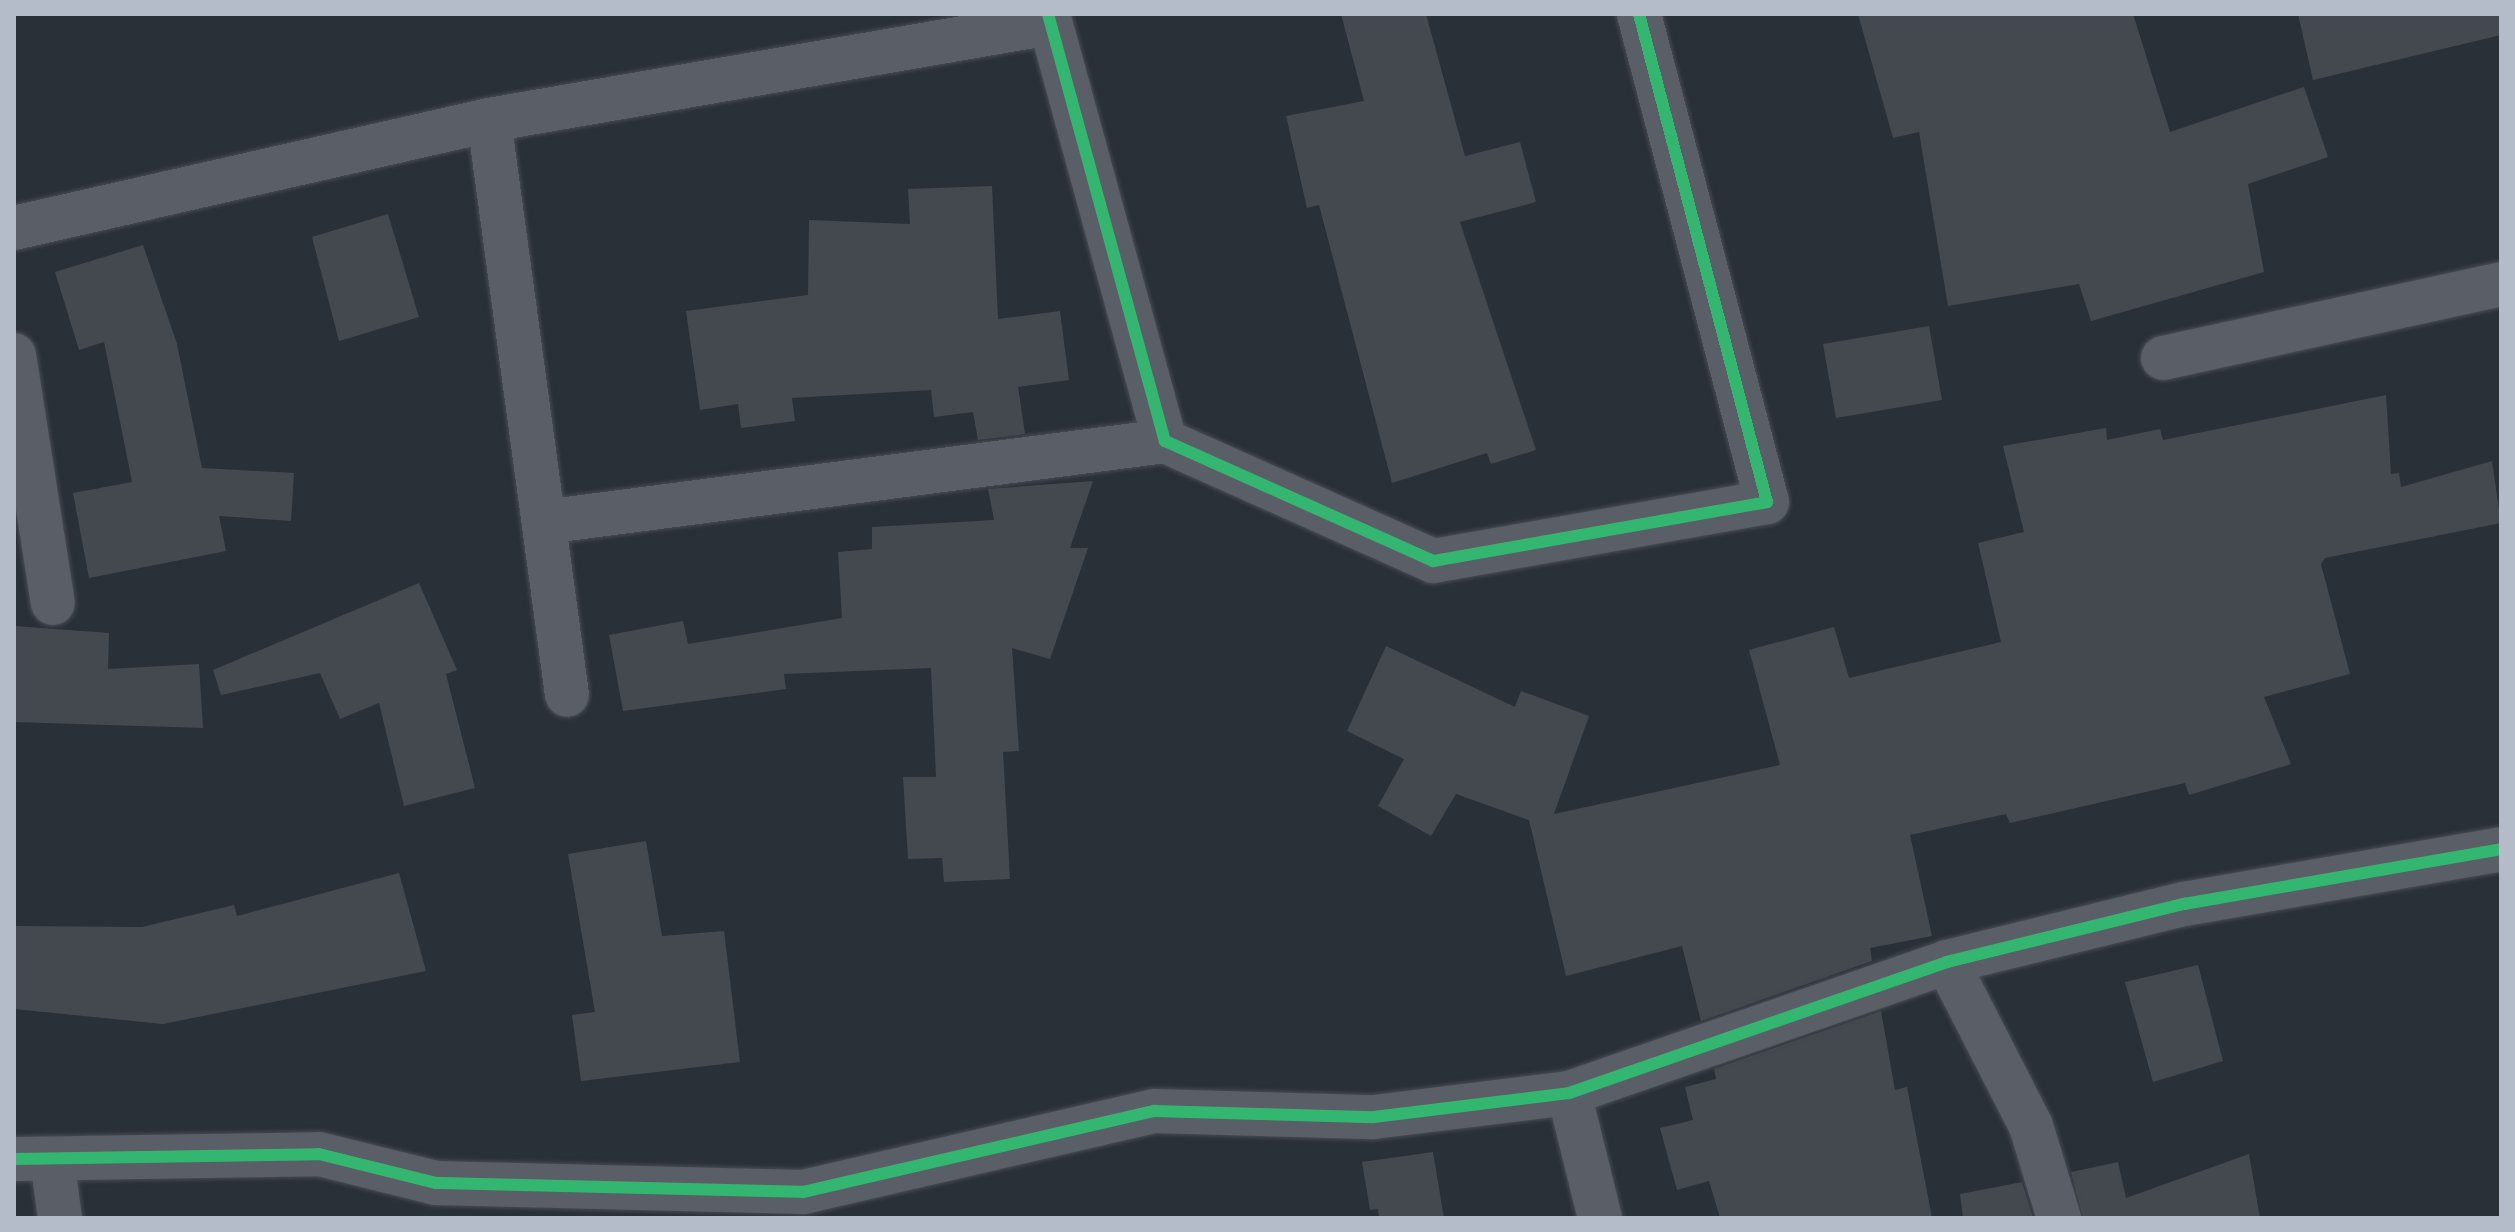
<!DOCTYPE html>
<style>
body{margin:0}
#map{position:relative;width:2515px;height:1232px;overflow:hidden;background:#2a3038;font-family:Roboto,sans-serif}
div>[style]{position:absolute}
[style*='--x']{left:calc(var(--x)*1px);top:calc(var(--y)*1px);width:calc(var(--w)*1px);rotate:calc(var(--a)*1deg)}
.building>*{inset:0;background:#444950}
.roads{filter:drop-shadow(0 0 2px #484c53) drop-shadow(0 0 2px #484c53)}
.street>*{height:44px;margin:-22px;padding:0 22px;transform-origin:22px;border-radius:22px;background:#5a5e66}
.cycleway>*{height:12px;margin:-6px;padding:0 6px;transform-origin:6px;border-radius:6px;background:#33b770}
span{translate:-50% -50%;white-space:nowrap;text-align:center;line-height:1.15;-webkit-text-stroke:7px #1d2633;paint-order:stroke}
.frame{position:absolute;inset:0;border:16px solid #b4bcc9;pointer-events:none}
</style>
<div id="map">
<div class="building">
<i style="clip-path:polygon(1341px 14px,1426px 14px,1465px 156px,1520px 142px,1536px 202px,1460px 222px,1536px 450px,1491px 464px,1487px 453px,1392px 483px,1319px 205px,1307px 208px,1286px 116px,1364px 101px)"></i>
<i style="clip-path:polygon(1858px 14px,2133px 14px,2170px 132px,2304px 87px,2328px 157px,2248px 184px,2264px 272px,2091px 321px,2079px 284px,1948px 306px,1919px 132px,1893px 138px)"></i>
<i style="clip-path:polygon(2298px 14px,2501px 14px,2501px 35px,2313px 80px)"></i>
<i style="clip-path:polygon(992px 186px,998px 319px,1060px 311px,1069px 380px,1018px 387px,1025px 434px,978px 440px,973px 412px,934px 417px,931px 390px,792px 398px,795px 421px,741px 428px,738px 404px,700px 410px,686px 311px,808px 295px,809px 220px,910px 224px,908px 189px)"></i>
<i style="clip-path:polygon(388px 214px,419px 317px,339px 341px,312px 237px)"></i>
<i style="clip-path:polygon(143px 245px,177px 344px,202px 468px,294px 473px,291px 521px,219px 516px,226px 551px,89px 578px,73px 493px,132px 482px,104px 342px,79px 350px,55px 272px)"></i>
<i style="clip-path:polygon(1929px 326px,1942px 400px,1836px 418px,1823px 344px)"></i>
<i style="clip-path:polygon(2386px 395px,2391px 474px,2399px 473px,2401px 487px,2492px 461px,2501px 523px,2325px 558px,2321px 564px,2350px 674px,2264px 697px,2291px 764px,2189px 795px,2185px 783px,2010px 823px,2006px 814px,1910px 835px,1932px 936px,1870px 948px,1872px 961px,1701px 1021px,1682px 946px,1566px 976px,1529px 820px,1456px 794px,1431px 836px,1378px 806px,1404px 759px,1347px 731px,1386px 646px,1515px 707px,1521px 691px,1589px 716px,1554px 814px,1780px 765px,1749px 650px,1834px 627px,1849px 678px,2001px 642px,1978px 543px,2024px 532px,2003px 446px,2106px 428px,2107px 440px,2160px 429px,2163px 440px)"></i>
<i style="clip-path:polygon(1093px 481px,1070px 548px,1088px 548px,1050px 659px,1012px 648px,1019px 751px,1003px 752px,1010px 879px,944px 882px,942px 858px,908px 859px,903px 777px,936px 777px,931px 668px,784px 674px,786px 689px,623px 711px,609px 635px,683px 621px,688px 644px,842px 618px,838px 552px,872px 549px,872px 527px,994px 520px,988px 489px)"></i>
<i style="clip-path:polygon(419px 583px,457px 670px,446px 674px,475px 788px,404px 806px,379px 703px,340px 719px,320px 673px,221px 695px,213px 670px)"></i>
<i style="clip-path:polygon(14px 626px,109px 633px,108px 669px,199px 664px,203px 728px,14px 722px)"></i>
<i style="clip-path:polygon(646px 841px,662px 936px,724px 931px,740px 1062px,581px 1081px,572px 1015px,595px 1012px,568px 854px)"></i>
<i style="clip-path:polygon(399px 873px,426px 971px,163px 1024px,14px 1009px,14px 926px,142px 927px,234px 905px,237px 916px)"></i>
<i style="clip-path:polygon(2198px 965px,2223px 1061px,2153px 1082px,2125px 982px)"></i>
<i style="clip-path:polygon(1881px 1011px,1895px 1090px,1907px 1087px,1932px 1218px,1720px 1218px,1709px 1181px,1677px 1190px,1660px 1128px,1693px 1120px,1685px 1087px,1716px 1079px,1714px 1069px)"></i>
<i style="clip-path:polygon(1433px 1152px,1444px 1218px,1379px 1218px,1378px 1209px,1370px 1210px,1362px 1162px)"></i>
<i style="clip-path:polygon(2249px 1154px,2260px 1218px,2083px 1218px,2071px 1172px,2118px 1162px,2126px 1198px)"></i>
<i style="clip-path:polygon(2022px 1182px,2033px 1218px,1963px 1218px,1960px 1194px)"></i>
</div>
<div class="roads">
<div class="street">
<i style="--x:1048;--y:14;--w:443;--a:74.7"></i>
<i style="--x:1165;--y:441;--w:294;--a:24.1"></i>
<i style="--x:1433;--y:561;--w:339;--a:-10"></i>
<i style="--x:1767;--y:502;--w:505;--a:-104.7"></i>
<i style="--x:489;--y:120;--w:580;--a:82.27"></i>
<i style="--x:14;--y:228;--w:487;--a:-12.8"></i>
<i style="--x:489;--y:120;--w:569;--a:-9.81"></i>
<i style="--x:14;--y:355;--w:251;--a:81.1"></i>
<i style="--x:2163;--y:358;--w:346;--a:-12.3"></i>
<i style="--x:544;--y:522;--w:626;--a:-7.43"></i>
<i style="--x:1947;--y:962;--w:184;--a:62.9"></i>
<i style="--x:2031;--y:1126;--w:96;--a:73.1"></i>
<i style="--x:1569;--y:1093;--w:129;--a:76.1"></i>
<i style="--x:14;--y:1159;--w:305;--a:-0.9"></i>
<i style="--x:319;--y:1154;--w:121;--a:13.9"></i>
<i style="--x:436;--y:1183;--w:367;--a:1.4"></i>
<i style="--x:803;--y:1192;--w:360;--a:-13"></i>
<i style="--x:1154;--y:1111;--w:220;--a:1.6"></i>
<i style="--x:1374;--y:1117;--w:196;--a:-7"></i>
<i style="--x:1569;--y:1093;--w:400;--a:-19.1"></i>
<i style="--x:1947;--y:962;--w:244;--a:-13.8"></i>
<i style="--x:2184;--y:904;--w:322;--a:-9.8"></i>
<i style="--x:52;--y:1159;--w:60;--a:82.3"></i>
</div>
</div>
<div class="cycleway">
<i style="--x:1048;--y:14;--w:443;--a:74.7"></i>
<i style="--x:1165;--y:441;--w:294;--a:24.1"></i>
<i style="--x:1433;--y:561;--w:339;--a:-10"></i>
<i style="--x:1767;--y:502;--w:505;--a:-104.7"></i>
<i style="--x:14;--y:1159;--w:305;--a:-0.9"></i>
<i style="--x:319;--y:1154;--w:121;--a:13.9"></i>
<i style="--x:436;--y:1183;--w:367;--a:1.4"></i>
<i style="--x:803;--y:1192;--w:360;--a:-13"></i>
<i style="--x:1154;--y:1111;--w:220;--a:1.6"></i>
<i style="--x:1374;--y:1117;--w:196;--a:-7"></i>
<i style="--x:1569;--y:1093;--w:400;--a:-19.1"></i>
<i style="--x:1947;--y:962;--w:244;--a:-13.8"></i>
<i style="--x:2184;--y:904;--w:322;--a:-9.8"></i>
</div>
<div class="frame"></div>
</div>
